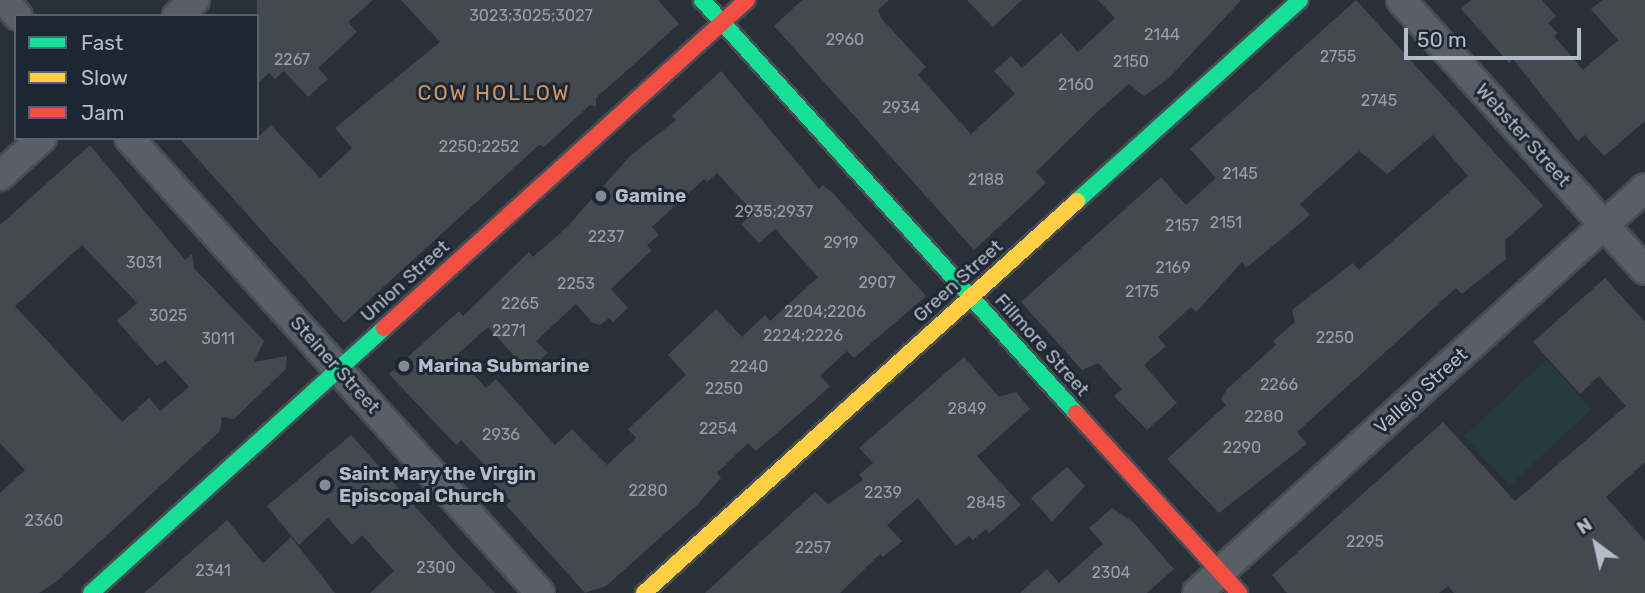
<!DOCTYPE html>
<html>
<head>
<meta charset="utf-8">
<style>
	body { margin:0 }
	#map { position:relative; width:1645px; height:593px; overflow:hidden; background:#2a3038; font-family:Rubik,sans-serif }
	div>[style] { position:absolute }
	.green>* { inset:0; background:#273a3e; transform-origin:0 0 }
	.building>* { inset:0; background:#444950 }
	.roads { filter:drop-shadow(2px 0 #484c53) drop-shadow(-2px 0 #484c53) drop-shadow(0 2px #484c53) drop-shadow(0 -2px #484c53) }
	.street>* { height:28px; margin:-14px; padding:0 14px; transform-origin:14px; border-radius:14px; background:#5a5e66 }
	.fast>* { height:16px; margin:-8px; padding:0 8px; transform-origin:8px; border-radius:8px; background:#16e098 }
	.slow>* { height:16px; margin:-8px; padding:0 8px; transform-origin:8px; border-radius:8px; background:#ffcf43 }
	.jam>* { height:16px; margin:-8px; padding:0 8px; transform-origin:8px; border-radius:8px; background:#f24e42 }
	.dots>* { width:19px; height:19px; translate:-50% -50%; box-sizing:border-box; border:4px solid #1d2633; border-radius:50% }
	span { translate:-50% -50%; white-space:nowrap; text-align:center; line-height:1.15; -webkit-text-stroke:6px #1d2633; paint-order:stroke }
	.number-label { font-size:16px; color:#989fab }
	.number-label span { -webkit-text-stroke-width:0 }
	.street-label { font-size:19px; color:#b4bcc9 }
	.poi-label { font-size:19px; color:#b4bcc9; font-weight:700 }
	.left { translate:0 -50%; text-align:left }
	.neighbourhood-label { font-size:21px; color:#d59563; letter-spacing:2px }
	.legend { position:absolute; left:14px; top:14px; width:245px; height:126px; box-sizing:border-box; background:#1d2633; border:2px solid #59626f; margin:0; padding:9px 12px; list-style:none; font-size:21px; color:#b4bcc9 }
	.legend li { display:flex; align-items:center; gap:14px; height:35px }
	.legend b { width:35px; border:2px solid #59626f }
	.north { position:absolute; left:1561px; top:509px; width:70px; height:70px; -webkit-text-stroke:5px #1d2633; paint-order:stroke; rotate:327deg; font-size:19px; font-weight:700; line-height:28px; text-align:center; color:#b4bcc9 }
	.north::after { content:''; display:block; margin:auto; width:24px; height:32px; background:#b4bcc9; clip-path:polygon(50% 0,100% 100%,50% 72%,0 100%) }
	.scale { position:absolute; left:1404px; top:28px; width:177px; height:32px; box-sizing:border-box; border:4px solid #b4bcc9; border-top:0; padding-left:9px; font-size:21px; line-height:24px; white-space:nowrap; color:#b4bcc9; -webkit-text-stroke:5px #1d2633; paint-order:stroke }
</style>
</head>
<body>
<div id="map">
	<div class="green">
		<i style="left:1546px;top:360px;width:67px;height:112px;rotate:47deg"></i>
	</div>
	<div class="building">
		<i style="clip-path:polygon(257px 0,373px 0,348px 22px,357px 32px,318px 68px,328px 79px,308px 97px,284px 71px,275px 79px,269px 73px,257px 84px)"></i>
		<i style="clip-path:polygon(401px 0,658px 0,679px 24px,596px 98px,596px 107px,590px 105px,544px 147px,539px 145px,344px 323px,179px 138px,257px 138px,271px 125px,320px 178px,352px 148px,335px 128px,440px 42px)"></i>
		<i style="clip-path:polygon(802px 0,889px 0,878px 10px,881px 18px,926px 67px,918px 75px,971px 134px,1015px 94px,994px 71px,1011px 56px,1022px 68px,1061px 33px,1078px 52px,1115px 18px,1098px 0,1241px 0,1169px 78px,1144px 96px,1129px 84px,1099px 110px,1036px 172px,1046px 183px,974px 250px,774px 26px)"></i>
		<i style="clip-path:polygon(967px 0,1022px 0,993px 27px)"></i>
		<i style="clip-path:polygon(1356px 0,1543px 206px,1505px 240px,1506px 259px,1462px 294px,1456px 288px,1297px 432px,1307px 444px,1219px 513px,1167px 459px,1226px 405px,1221px 399px,1227px 389px,1276px 345px,1273px 341px,1295px 322px,1292px 310px,1353px 263px,1359px 270px,1468px 176px,1433px 135px,1387px 174px,1359px 151px,1300px 204px,1310px 215px,1246px 268px,1242px 262px,1196px 312px,1191px 307px,1158px 337px,1166px 346px,1144px 365px,1177px 403px,1147px 430px,1114px 396px,1122px 389px,1098px 363px,1082px 370px,1021px 302px,1161px 177px,1186px 205px,1216px 178px,1190px 149px)"></i>
		<i style="clip-path:polygon(1471px 0,1542px 0,1556px 16px,1548px 23px,1558px 33px,1554px 36px,1583px 70px,1618px 40px,1591px 9px,1602px 0,1645px 0,1645px 121px,1604px 156px,1585px 135px,1578px 141px,1513px 59px,1509px 63px,1461px 9px)"></i>
		<i style="clip-path:polygon(evenodd,721px 71px,819px 189px,823px 185px,833px 193px,926px 296px,854px 358px,847px 351px,820px 376px,830px 386px,806px 408px,756px 451px,748px 443px,717px 473px,721px 478px,697px 505px,606px 586px,585px 593px,506px 505px,511px 501px,487px 476px,491px 472px,461px 440px,456px 445px,389px 374px,459px 311px,463px 316px,529px 252px,533px 257px,565px 229px,630px 156px,676px 120px,672px 116px,721px 71px,717px 173px,754px 213px,741px 224px,759px 243px,775px 229px,818px 277px,770px 321px,765px 315px,742px 337px,716px 309px,668px 355px,686px 375px,628px 429px,636px 438px,607px 465px,572px 429px,555px 445px,496px 379px,486px 388px,456px 356px,488px 327px,528px 371px,548px 353px,536px 341px,576px 304px,593px 323px,600px 325px,609px 318px,613px 322px,628px 308px,611px 289px,652px 250px,647px 245px,659px 235px,652px 227px,704px 179px,707px 182px,717px 173px)"></i>
		<i style="clip-path:polygon(evenodd,90px 145px,185px 260px,192px 254px,194px 268px,264px 341px,254px 362px,287px 356px,286px 369px,234px 419px,222px 417px,220px 431px,56px 582px,39px 593px,0 593px,0 493px,25px 470px,0 443px,0 225px,90px 145px,82px 245px,137px 303px,117px 321px,157px 366px,165px 360px,189px 387px,160px 411px,149px 398px,122px 422px,15px 306px,82px 245px)"></i>
		<i style="clip-path:polygon(1605px 278px,1645px 322px,1645px 462px,1606px 497px,1645px 541px,1645px 593px,1454px 593px,1448px 586px,1439px 593px,1287px 593px,1272px 575px,1443px 422px,1515px 501px,1626px 406px,1599px 376px,1580px 394px,1533px 342px)"></i>
		<i style="clip-path:polygon(964px 357px,999px 397px,1016px 392px,1030px 409px,977px 456px,1021px 505px,989px 533px,986px 529px,973px 540px,969px 536px,956px 546px,918px 498px,887px 525px,902px 541px,883px 557px,880px 554px,840px 593px,705px 593px,815px 492px,828px 504px,863px 480px,859px 475px,873px 463px,859px 448px)"></i>
		<i style="clip-path:polygon(351px 435px,455px 551px,495px 593px,370px 593px,394px 571px,362px 535px,352px 545px,328px 518px,299px 545px,267px 506px)"></i>
		<i style="clip-path:polygon(1067px 467px,1085px 486px,1052px 522px,1031px 498px)"></i>
		<i style="clip-path:polygon(1112px 508px,1133px 522px,1174px 569px,1147px 593px,1020px 593px,1047px 569px,1059px 583px,1103px 544px,1089px 528px)"></i>
		<i style="clip-path:polygon(227px 520px,263px 563px,291px 537px,335px 593px,144px 593px)"></i>
	</div>
	<div class="roads">
		<div class="street">
			<i style="left:4px;top:0;width:21px;rotate:49deg"></i>
			<i style="left:1401px;top:0;width:364px;rotate:47.9deg"></i>
			<i style="left:177px;top:16px;width:24px;rotate:-42deg"></i>
			<i style="left:129px;top:138px;width:613px;rotate:47.91deg"></i>
			<i style="left:0;top:176px;width:57px;rotate:-42.1deg"></i>
			<i style="left:1197px;top:593px;width:604px;rotate:-42.11deg"></i>
		</div>
		<div class="fast">
			<i style="left:702px;top:0;width:557px;rotate:47.84deg"></i>
			<i style="left:1077px;top:201px;width:300px;rotate:-42deg"></i>
			<i style="left:91px;top:593px;width:395px;rotate:-42.1deg"></i>
		</div>
		<div class="slow">
			<i style="left:644px;top:593px;width:584px;rotate:-42.15deg"></i>
		</div>
		<div class="jam">
			<i style="left:384px;top:328px;width:489px;rotate:-42.1deg"></i>
			<i style="left:1076px;top:413px;width:243px;rotate:47.8deg"></i>
		</div>
	</div>
	<div class="dots">
		<i style="left:601px;top:196px;background:#848b96"></i>
		<i style="left:404px;top:366px;background:#848b96"></i>
		<i style="left:325px;top:485px;background:#848b96"></i>
	</div>
	<div class="number-label">
		<span style="left:531px;top:16px">3023;3025;3027</span>
		<span style="left:1162px;top:35px">2144</span>
		<span style="left:845px;top:40px">2960</span>
		<span style="left:1338px;top:57px">2755</span>
		<span style="left:292px;top:60px">2267</span>
		<span style="left:1131px;top:62px">2150</span>
		<span style="left:1076px;top:85px">2160</span>
		<span style="left:1379px;top:101px">2745</span>
		<span style="left:901px;top:108px">2934</span>
		<span style="left:479px;top:147px">2250;2252</span>
		<span style="left:1240px;top:174px">2145</span>
		<span style="left:986px;top:180px">2188</span>
		<span style="left:774px;top:212px">2935;2937</span>
		<span style="left:1226px;top:223px">2151</span>
		<span style="left:1182px;top:226px">2157</span>
		<span style="left:606px;top:237px">2237</span>
		<span style="left:841px;top:243px">2919</span>
		<span style="left:144px;top:263px">3031</span>
		<span style="left:1173px;top:268px">2169</span>
		<span style="left:877px;top:283px">2907</span>
		<span style="left:576px;top:284px">2253</span>
		<span style="left:1142px;top:292px">2175</span>
		<span style="left:520px;top:304px">2265</span>
		<span style="left:825px;top:312px">2204;2206</span>
		<span style="left:168px;top:316px">3025</span>
		<span style="left:509px;top:331px">2271</span>
		<span style="left:803px;top:336px">2224;2226</span>
		<span style="left:1335px;top:338px">2250</span>
		<span style="left:218px;top:339px">3011</span>
		<span style="left:749px;top:367px">2240</span>
		<span style="left:1279px;top:385px">2266</span>
		<span style="left:724px;top:389px">2250</span>
		<span style="left:967px;top:409px">2849</span>
		<span style="left:1264px;top:417px">2280</span>
		<span style="left:718px;top:429px">2254</span>
		<span style="left:501px;top:435px">2936</span>
		<span style="left:1242px;top:448px">2290</span>
		<span style="left:648px;top:491px">2280</span>
		<span style="left:883px;top:493px">2239</span>
		<span style="left:986px;top:503px">2845</span>
		<span style="left:44px;top:521px">2360</span>
		<span style="left:1365px;top:542px">2295</span>
		<span style="left:813px;top:548px">2257</span>
		<span style="left:436px;top:568px">2300</span>
		<span style="left:213px;top:571px">2341</span>
		<span style="left:1111px;top:573px">2304</span>
	</div>
	<div class="street-label">
		<span style="left:1523px;top:135px;rotate:48deg">Webster Street</span>
		<span style="left:405px;top:281px;rotate:-42deg">Union Street</span>
		<span style="left:958px;top:281px;rotate:-42deg">Green Street</span>
		<span style="left:1042px;top:345px;rotate:48deg">Fillmore Street</span>
		<span style="left:335px;top:365px;rotate:48deg">Steiner Street</span>
		<span style="left:1421px;top:391px;rotate:-42deg">Vallejo Street</span>
	</div>
	<div class="poi-label">
		<span class="left" style="left:615px;top:196px">Gamine</span>
		<span class="left" style="left:418px;top:366px">Marina Submarine</span>
		<span class="left" style="left:339px;top:485px">Saint Mary the Virgin<br>Episcopal Church</span>
	</div>
	<div class="neighbourhood-label">
		<span style="left:494px;top:93px">COW HOLLOW</span>
	</div>
	<ul class="legend">
	<li><b style="height:9px;background:#16e098"></b>Fast</li>
	<li><b style="height:9px;background:#ffcf43"></b>Slow</li>
	<li><b style="height:9px;background:#f24e42"></b>Jam</li>
	</ul>
	<div class="north">N</div>
	<div class="scale">50 m</div>
</div>
</body>
</html>
